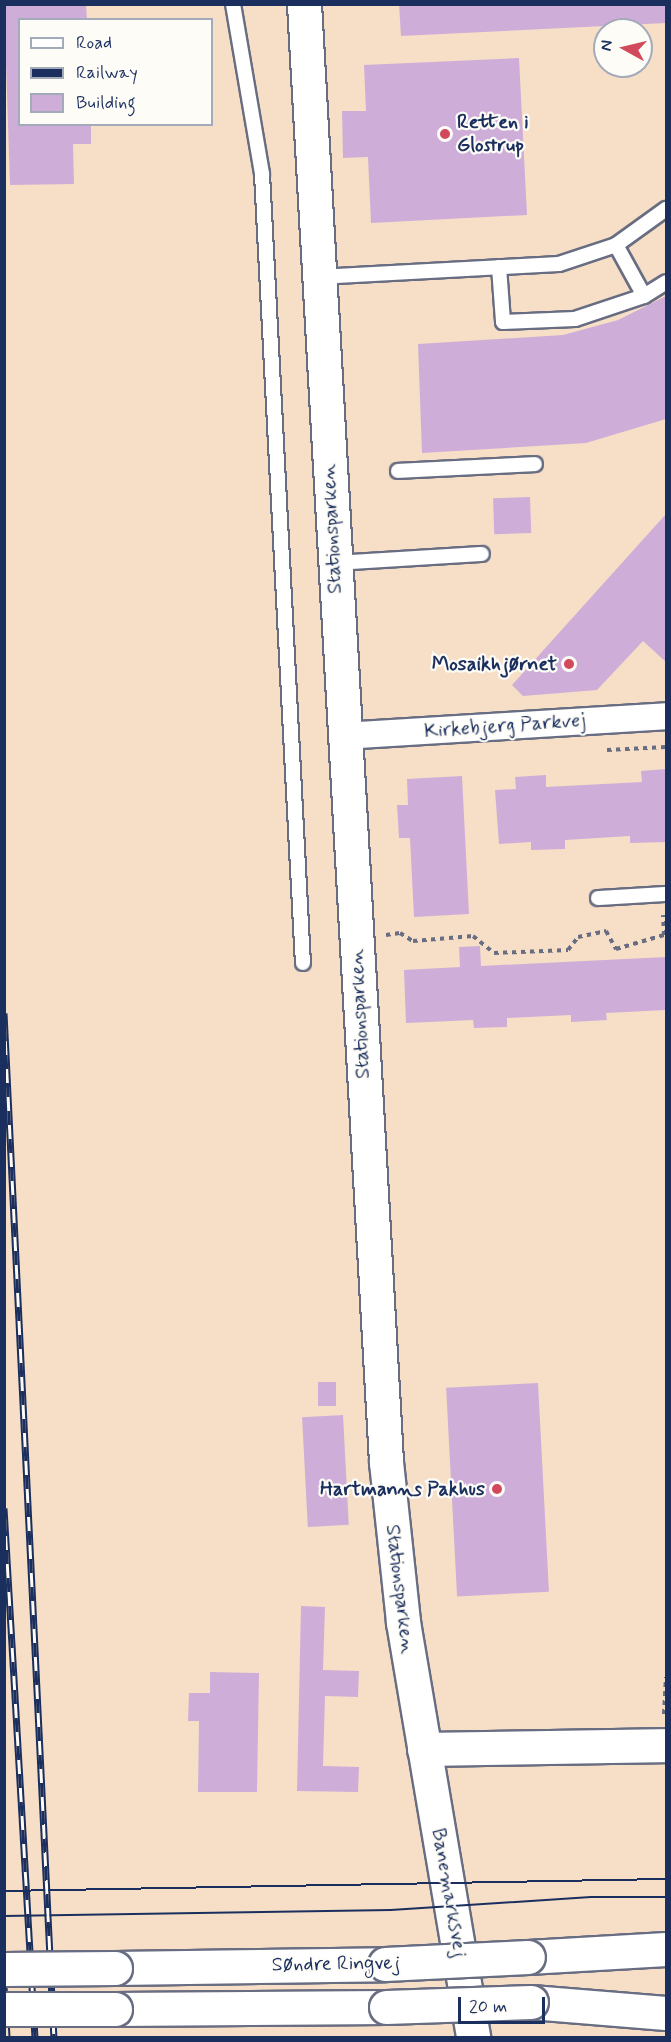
<!DOCTYPE html>
<html>
<head>
<meta charset="utf-8">
<style>
	body { margin:0 }
	#map { position:relative; width:671px; height:2042px; overflow:hidden; background:#f6dfc6; font-family:Mynerve,sans-serif }
	div>[style] { position:absolute }
	.building>* { inset:0; background:#ceaed9; transform-origin:0 0 }
	.path>* { height:4px; margin-top:-2px; transform-origin:0; background:repeating-linear-gradient(90deg,#686d82 0 4.5px,transparent 0 9px) }
	.roads { filter:drop-shadow(2px 0 #686d82) drop-shadow(-2px 0 #686d82) drop-shadow(0 2px #686d82) drop-shadow(0 -2px #686d82) }
	.lane>* { height:14px; margin:-7px; padding:0 7px; transform-origin:7px; border-radius:7px; background:#fff }
	.street>* { height:26px; margin:-13px; padding:0 13px; transform-origin:13px; border-radius:13px; background:#fff }
	.secondary>* { height:33px; margin:-16.5px; padding:0 16.5px; transform-origin:16.5px; border-radius:16.5px; background:#fff }
	.primary>* { height:33px; margin:-16.5px; padding:0 16.5px; transform-origin:16.5px; border-radius:16.5px; background:#fff }
	.tram>* { height:1.5px; margin:-0.75px; padding:0 0.75px; transform-origin:0.75px; border-radius:0.75px; background:#1b2f5e }
	.rail>* { height:7px; margin-top:-3.5px; transform-origin:0; background:repeating-linear-gradient(90deg,#fdfcf7 0 14px,#1b2f5e 0 28px); box-sizing:border-box; border-block:2px solid #1b2f5e }
	.bridges { filter:drop-shadow(2px 0 #686d82) drop-shadow(-2px 0 #686d82) drop-shadow(0 2px #686d82) drop-shadow(0 -2px #686d82) }
	.primary-bridge>* { height:33px; margin:-16.5px; padding:0 16.5px; transform-origin:16.5px; border-radius:16.5px; background:#fff }
	.dots>* { width:16px; height:16px; translate:-50% -50%; box-sizing:border-box; border:3px solid #fdfcf7; border-radius:50% }
	span { translate:-50% -50%; white-space:nowrap; text-align:center; line-height:1.15; -webkit-text-stroke:4.5px #fdfcf7; paint-order:stroke }
	.poi-label { font-size:20px; color:#1b2f5e; font-weight:700 }
	.left { translate:0 -50%; text-align:left }
	.right { translate:-100% -50%; text-align:right }
	.street-label { font-size:20px; color:#1b2f5e }
	.frame { position:absolute; inset:0; border:6px solid #1b2f5e; pointer-events:none }
	.legend { position:absolute; left:18px; top:18px; width:195px; height:108px; box-sizing:border-box; background:#fdfcf7; border:2px solid #a3aaba; margin:0; padding:8px 10px; list-style:none; font-size:18px; color:#1b2f5e }
	.legend li { display:flex; align-items:center; gap:12px; height:30px }
	.legend b { width:30px; border:2px solid #a3aaba }
	.north { position:absolute; left:593px; top:18px; width:60px; height:60px; box-sizing:border-box; background:#fdfcf7; border:2px solid #a3aaba; border-radius:50%; rotate:278deg; font-size:16px; font-weight:700; line-height:24px; text-align:center; color:#1b2f5e }
	.north::after { content:''; display:block; margin:auto; width:21px; height:27px; background:#d1495b; clip-path:polygon(50% 0,100% 100%,50% 72%,0 100%) }
	.scale { position:absolute; left:458px; top:1997px; width:87px; height:27px; box-sizing:border-box; border:3px solid #1b2f5e; border-top:0; padding-left:8px; font-size:18px; line-height:21px; white-space:nowrap; color:#1b2f5e; -webkit-text-stroke:4px #fdfcf7; paint-order:stroke }
</style>
</head>
<body>
<div id="map">
	<div class="building">
		<i style="clip-path:polygon(4px 4px,86px 4px,87px 20px,20px 20px,20px 124px,91px 124px,91px 144px,73px 144px,74px 184px,10px 185px)"></i>
		<i style="clip-path:polygon(399px 4px,666px 4px,666px 23px,401px 36px)"></i>
		<i style="clip-path:polygon(519px 58px,527px 215px,371px 223px,368px 157px,343px 158px,342px 111px,366px 111px,364px 65px)"></i>
		<i style="clip-path:polygon(666px 296px,666px 419px,586px 443px,422px 453px,418px 344px,563px 335px,618px 320px)"></i>
		<i style="left:530px;top:497px;width:36px;height:37px;rotate:88deg"></i>
		<i style="clip-path:polygon(666px 514px,666px 662px,643px 641px,597px 690px,523px 696px,512px 685px)"></i>
		<i style="clip-path:polygon(666px 769px,666px 842px,630px 843px,630px 836px,565px 840px,565px 849px,531px 850px,531px 842px,499px 844px,495px 790px,516px 789px,515px 777px,546px 775px,546px 787px,642px 782px,641px 771px)"></i>
		<i style="clip-path:polygon(462px 776px,469px 914px,414px 917px,410px 838px,399px 838px,397px 805px,408px 805px,407px 779px)"></i>
		<i style="clip-path:polygon(480px 946px,481px 966px,666px 957px,666px 1010px,606px 1013px,607px 1020px,571px 1022px,571px 1015px,507px 1018px,507px 1027px,474px 1028px,473px 1020px,406px 1023px,404px 970px,460px 967px,459px 947px)"></i>
		<i style="left:336px;top:1382px;width:24px;height:18px;rotate:90deg"></i>
		<i style="left:538px;top:1383px;width:209px;height:92px;rotate:87deg"></i>
		<i style="left:343px;top:1415px;width:110px;height:41px;rotate:87deg"></i>
		<i style="clip-path:polygon(301px 1606px,325px 1607px,323px 1670px,359px 1671px,358px 1697px,325px 1696px,323px 1766px,359px 1767px,358px 1792px,297px 1791px)"></i>
		<i style="clip-path:polygon(210px 1672px,259px 1673px,257px 1792px,198px 1792px,199px 1721px,188px 1721px,189px 1693px,210px 1693px)"></i>
	</div>
	<div class="path">
		<i style="left:607px;top:750px;width:59px;rotate:-2.9deg"></i>
		<i style="left:386px;top:935px;width:14px;rotate:-8deg"></i>
		<i style="left:400px;top:933px;width:15px;rotate:32deg"></i>
		<i style="left:413px;top:941px;width:60px;rotate:-4.8deg"></i>
		<i style="left:473px;top:936px;width:27px;rotate:39deg"></i>
		<i style="left:494px;top:953px;width:74px;rotate:-2.3deg"></i>
		<i style="left:568px;top:950px;width:16px;rotate:-52deg"></i>
		<i style="left:578px;top:937px;width:29px;rotate:-12deg"></i>
		<i style="left:606px;top:931px;width:21px;rotate:61deg"></i>
		<i style="left:616px;top:949px;width:50px;rotate:-16.3deg"></i>
		<i style="left:664px;top:935px;width:20px;rotate:-93deg"></i>
		<i style="left:664px;top:1714px;width:37px;rotate:-87deg"></i>
	</div>
	<div class="roads">
		<div class="lane">
			<i style="left:233px;top:4px;width:172px;rotate:80.3deg"></i>
			<i style="left:262px;top:174px;width:790px;rotate:87.03deg"></i>
			<i style="left:616px;top:245px;width:58px;rotate:61.2deg"></i>
			<i style="left:499px;top:267px;width:55px;rotate:85.8deg"></i>
			<i style="left:503px;top:322px;width:72px;rotate:-2.4deg"></i>
			<i style="left:575px;top:319px;width:73px;rotate:-18.4deg"></i>
			<i style="left:644px;top:296px;width:26px;rotate:-32deg"></i>
			<i style="left:318px;top:277px;width:241px;rotate:-3.1deg"></i>
			<i style="left:559px;top:264px;width:60px;rotate:-18.4deg"></i>
			<i style="left:616px;top:245px;width:62px;rotate:-35.8deg"></i>
			<i style="left:398px;top:471px;width:137px;rotate:-2.9deg"></i>
			<i style="left:334px;top:563px;width:148px;rotate:-3.5deg"></i>
			<i style="left:598px;top:898px;width:68px;rotate:-3.4deg"></i>
		</div>
		<div class="street">
			<i style="left:343px;top:736px;width:324px;rotate:-3.5deg"></i>
		</div>
		<div class="secondary">
			<i style="left:304px;top:4px;width:1460px;rotate:86.78deg"></i>
			<i style="left:386px;top:1462px;width:161px;rotate:83.9deg"></i>
			<i style="left:403px;top:1622px;width:422px;rotate:80.4deg"></i>
			<i style="left:424px;top:1749px;width:242px;rotate:-0.9deg"></i>
		</div>
		<div class="primary">
			<i style="left:528px;top:1957px;width:138px;rotate:-3.3deg"></i>
			<i style="left:115px;top:1968px;width:270px;rotate:-0.8deg"></i>
			<i style="left:531px;top:2002px;width:135px;rotate:4.7deg"></i>
			<i style="left:115px;top:2009px;width:271px;rotate:-0.4deg"></i>
		</div>
	</div>
	<div class="tram">
		<i style="left:4px;top:1891px;width:662px;rotate:-1.04deg"></i>
		<i style="left:4px;top:1916px;width:387px;rotate:-0.9deg"></i>
		<i style="left:391px;top:1910px;width:200px;rotate:-3.7deg"></i>
		<i style="left:591px;top:1897px;width:75px"></i>
		<i style="left:4px;top:1936px;width:102px;rotate:86.6deg"></i>
	</div>
	<div class="rail">
		<i style="left:4px;top:1013px;width:1026px;rotate:87.21deg"></i>
		<i style="left:4px;top:1508px;width:531px;rotate:86.65deg"></i>
	</div>
	<div class="bridges">
		<div class="primary-bridge">
			<i style="left:385px;top:1964px;width:143px;rotate:-2.8deg"></i>
			<i style="left:4px;top:1969px;width:111px;rotate:-0.5deg"></i>
			<i style="left:386px;top:2007px;width:145px;rotate:-2deg"></i>
			<i style="left:4px;top:2009px;width:111px"></i>
		</div>
	</div>
	<div class="dots">
		<i style="left:445px;top:134px;background:#d1495b"></i>
		<i style="left:569px;top:664px;background:#d1495b"></i>
		<i style="left:497px;top:1489px;background:#d1495b"></i>
	</div>
	<div class="poi-label">
		<span class="left" style="left:457px;top:134px">Retten i<br>Glostrup</span>
		<span class="right" style="left:557px;top:664px">Mosaikhjørnet</span>
		<span class="right" style="left:485px;top:1489px">Hartmanns Pakhus</span>
	</div>
	<div class="street-label">
		<span style="left:332px;top:529px;rotate:-93deg">Stationsparken</span>
		<span style="left:505px;top:726px;rotate:-4deg">Kirkebjerg Parkvej</span>
		<span style="left:360px;top:1014px;rotate:-93deg">Stationsparken</span>
		<span style="left:400px;top:1589px;rotate:83deg">Stationsparken</span>
		<span style="left:449px;top:1893px;rotate:80deg">Banemarksvej</span>
		<span style="left:336px;top:1964px;rotate:-1deg">Søndre Ringvej</span>
	</div>
	<div class="frame"></div>
	<ul class="legend">
	<li><b style="height:8px;background:#fff"></b>Road</li>
	<li><b style="height:8px;background:#1b2f5e"></b>Railway</li>
	<li><b style="height:16px;background:#ceaed9"></b>Building</li>
	</ul>
	<div class="north">N</div>
	<div class="scale">20 m</div>
</div>
</body>
</html>
